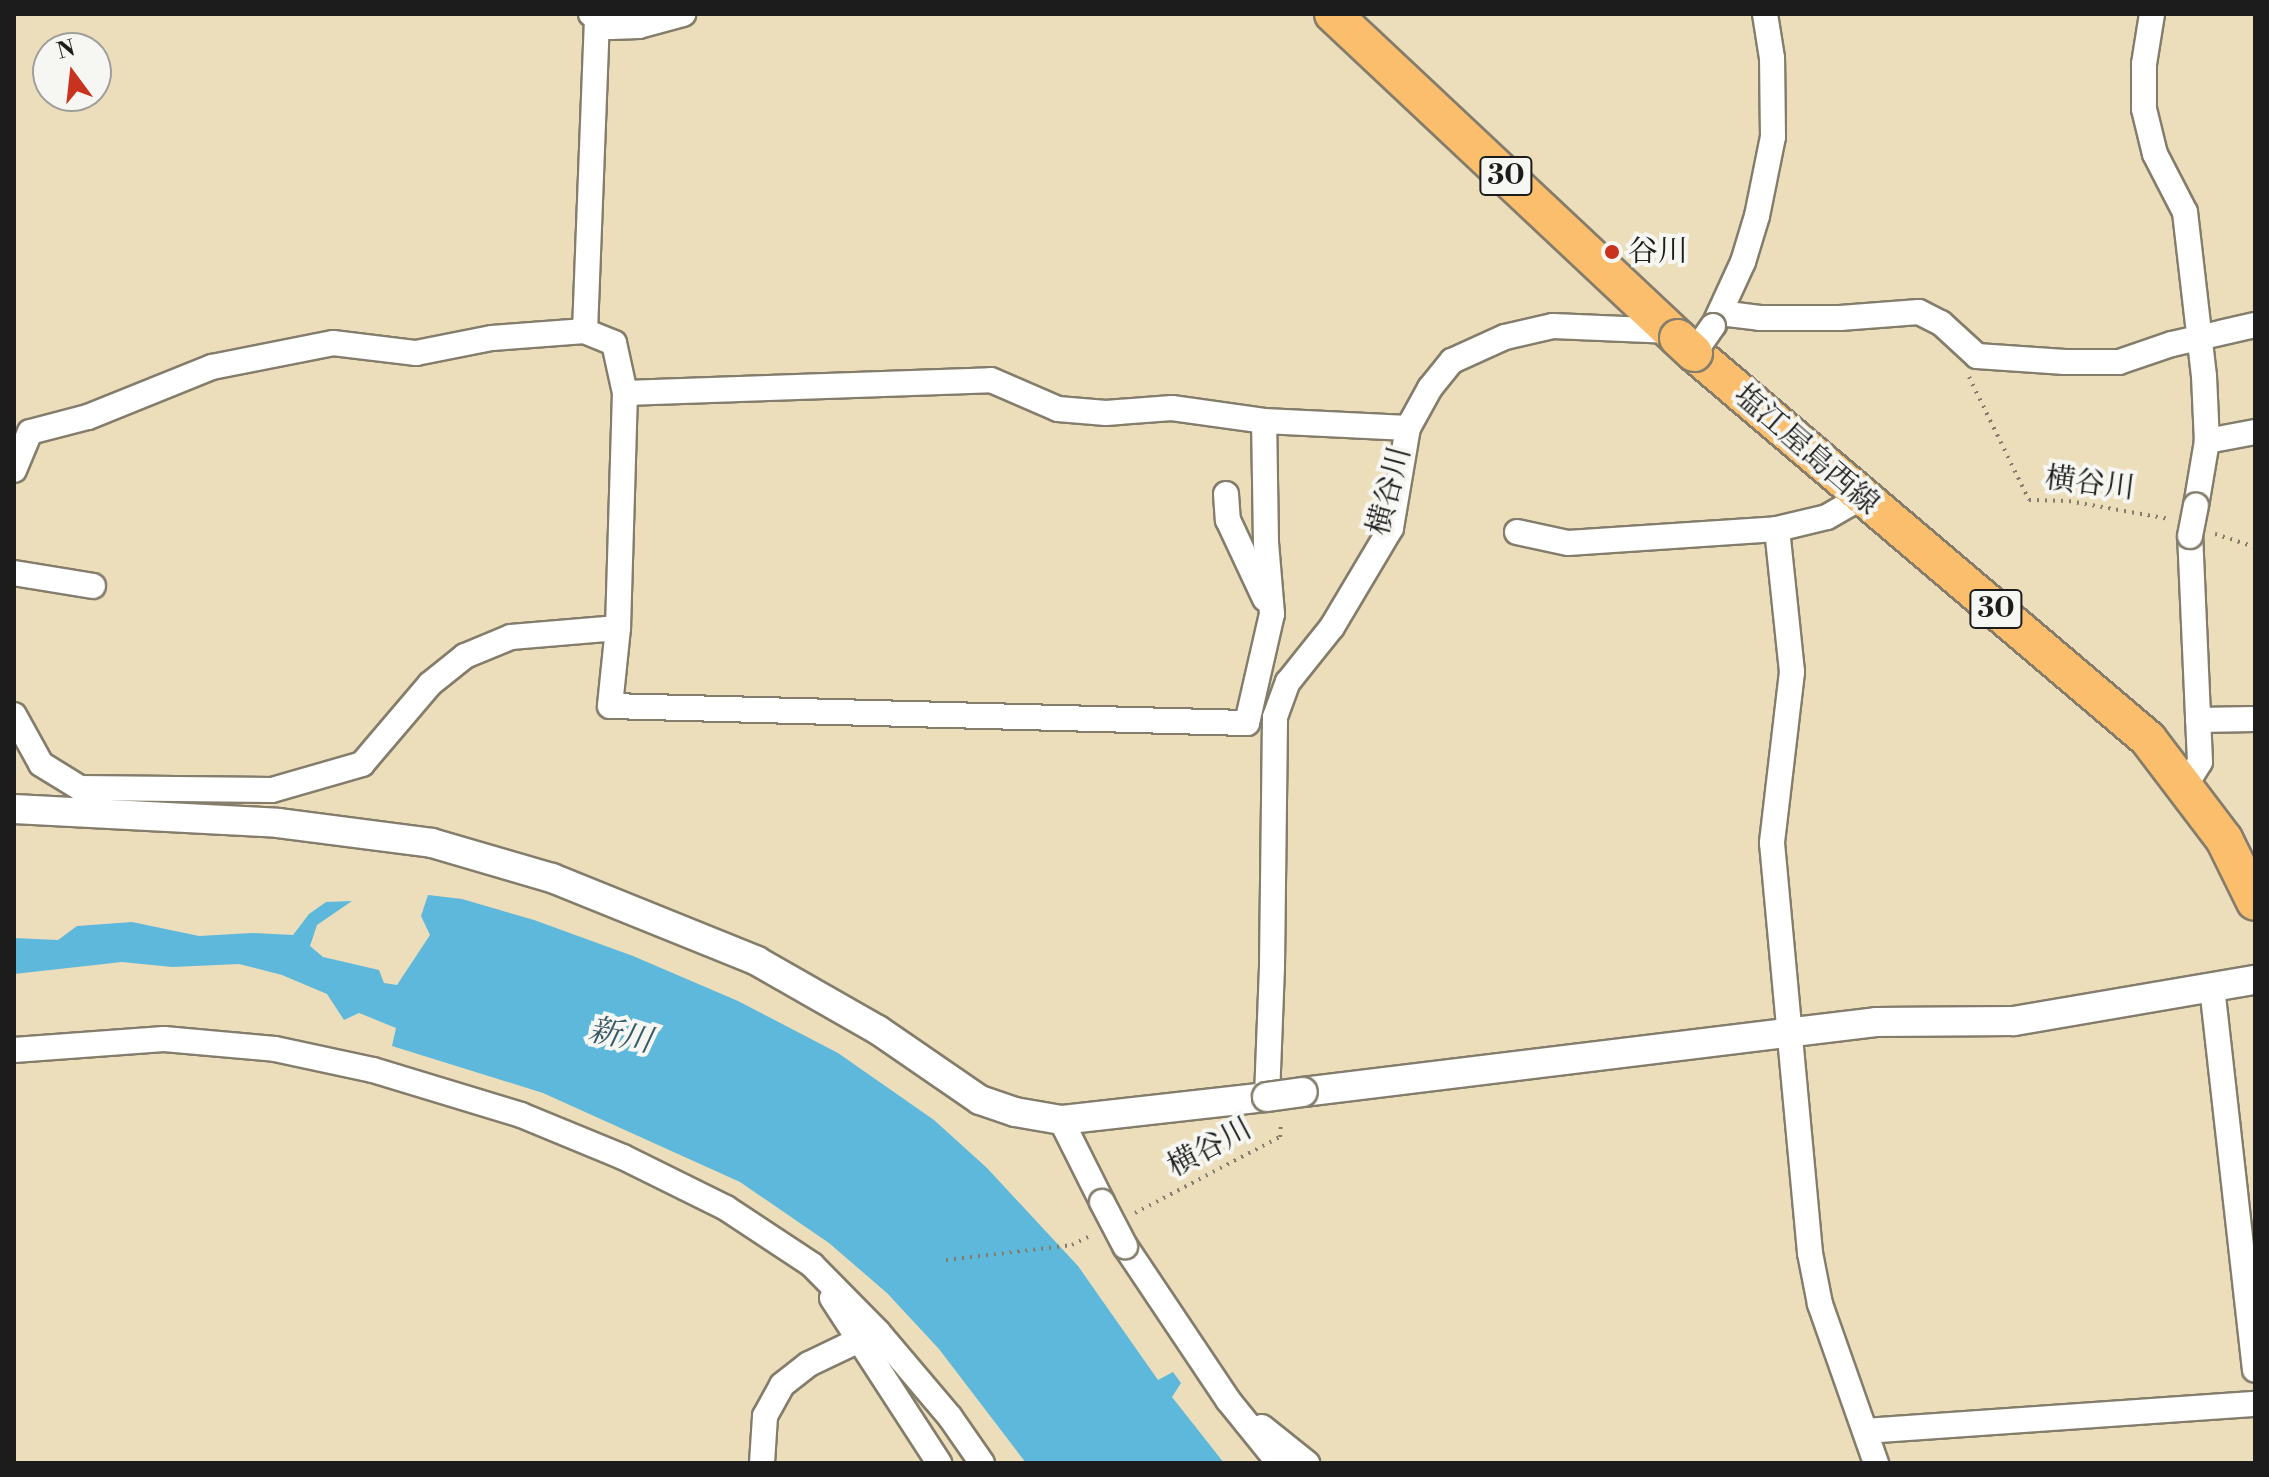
<!DOCTYPE html>
<html>
<head>
<meta charset="utf-8">
<style>
	body { margin:0 }
	#map { position:relative; width:2269px; height:1477px; overflow:hidden; background:#ecdebb; font-family:"Libre Bodoni","Noto Serif JP",serif }
	div>[style] { position:absolute }
	.water>* { inset:0; background:#5db8db }
	.path>* { height:4px; margin-top:-2px; transform-origin:0; background:repeating-linear-gradient(90deg,#847d6c 0 2px,transparent 0 8px) }
	.roads { filter:drop-shadow(2px 0 #847d6c) drop-shadow(-2px 0 #847d6c) drop-shadow(0 2px #847d6c) drop-shadow(0 -2px #847d6c) }
	.minor>* { height:24px; margin:-12px; padding:0 12px; transform-origin:12px; border-radius:12px; background:#fff }
	.tertiary>* { height:28px; margin:-14px; padding:0 14px; transform-origin:14px; border-radius:14px; background:#fff }
	.primary>* { height:36px; margin:-18px; padding:0 18px; transform-origin:18px; border-radius:18px; background:#fabe6d }
	.bridges { filter:drop-shadow(2px 0 #847d6c) drop-shadow(-2px 0 #847d6c) drop-shadow(0 2px #847d6c) drop-shadow(0 -2px #847d6c) }
	.minor-bridge>* { height:24px; margin:-12px; padding:0 12px; transform-origin:12px; border-radius:12px; background:#fff }
	.tertiary-bridge>* { height:28px; margin:-14px; padding:0 14px; transform-origin:14px; border-radius:14px; background:#fff }
	.primary-bridge>* { height:36px; margin:-18px; padding:0 18px; transform-origin:18px; border-radius:18px; background:#fabe6d }
	.dots>* { width:22px; height:22px; translate:-50% -50%; box-sizing:border-box; border:4px solid #f6f6f2; border-radius:50% }
	span { translate:-50% -50%; white-space:nowrap; text-align:center; line-height:1.15; -webkit-text-stroke:8px #f6f6f2; paint-order:stroke }
	.shield-label span { padding:2px 6px; background:#f6f6f2; border:2px solid; border-radius:6px; -webkit-text-stroke-width:0 }
	.shield-label { font-size:28px; color:#1c1c1c; font-weight:700 }
	.poi-label { font-size:30px; color:#1c1c1c }
	.left { translate:0 -50%; text-align:left }
	.street-label { font-size:30px; color:#1c1c1c }
	.water-label { font-size:32px; color:#365a68; font-style:italic }
	.frame { position:absolute; inset:0; border:16px solid #1c1c1c; pointer-events:none }
	.north { position:absolute; left:32px; top:32px; width:80px; height:80px; box-sizing:border-box; background:#f6f6f2; border:2px solid #9f9f9c; border-radius:50%; rotate:345deg; font-size:22px; font-weight:700; line-height:32px; text-align:center; color:#1c1c1c }
	.north::after { content:''; display:block; margin:auto; width:28px; height:36px; background:#c8321e; clip-path:polygon(50% 0,100% 100%,50% 72%,0 100%) }
</style>
</head>
<body>
<div id="map">
	<div class="water">
		<i style="clip-path:polygon(428px 895px,462px 899px,534px 920px,633px 956px,738px 1001px,838px 1053px,934px 1120px,987px 1168px,1078px 1266px,1158px 1380px,1173px 1372px,1181px 1383px,1172px 1397px,1224px 1463px,1026px 1463px,939px 1349px,887px 1293px,829px 1243px,740px 1182px,543px 1093px,392px 1046px,396px 1028px,359px 1013px,344px 1020px,327px 994px,282px 975px,239px 964px,172px 967px,122px 962px,14px 974px,14px 938px,58px 940px,77px 926px,132px 922px,199px 936px,252px 933px,293px 935px,309px 914px,326px 902px,352px 901px,317px 925px,310px 946px,323px 957px,379px 970px,384px 983px,397px 985px,430px 935px,421px 916px)"></i>
	</div>
	<div class="path">
		<i style="left:1969px;top:377px;width:137px;rotate:64deg"></i>
		<i style="left:2029px;top:500px;width:40px;rotate:1.4deg"></i>
		<i style="left:2069px;top:501px;width:102px;rotate:10.2deg"></i>
		<i style="left:2215px;top:534px;width:42px;rotate:18deg"></i>
		<i style="left:1135px;top:1213px;width:164px;rotate:-27.7deg"></i>
		<i style="left:1280px;top:1137px;width:16px;rotate:-86deg"></i>
		<i style="left:946px;top:1260px;width:127px;rotate:-6.8deg"></i>
		<i style="left:1072px;top:1245px;width:22px;rotate:-27deg"></i>
	</div>
	<div class="roads">
		<div class="minor">
			<i style="left:591px;top:14px;width:24px;rotate:33deg"></i>
			<i style="left:611px;top:27px;width:28px;rotate:-2deg"></i>
			<i style="left:639px;top:26px;width:46px;rotate:-15.3deg"></i>
			<i style="left:2152px;top:14px;width:51px;rotate:99.1deg"></i>
			<i style="left:2144px;top:64px;width:45px;rotate:90deg"></i>
			<i style="left:2144px;top:109px;width:46px;rotate:76.3deg"></i>
			<i style="left:2155px;top:154px;width:65px;rotate:62.7deg"></i>
			<i style="left:2185px;top:212px;width:165px;rotate:83.4deg"></i>
			<i style="left:2204px;top:376px;width:65px;rotate:87.4deg"></i>
			<i style="left:2207px;top:441px;width:66px;rotate:99.6deg"></i>
			<i style="left:1720px;top:313px;width:40px;rotate:7.1deg"></i>
			<i style="left:1760px;top:318px;width:80px"></i>
			<i style="left:1840px;top:318px;width:79px;rotate:-4.3deg"></i>
			<i style="left:1919px;top:312px;width:25px;rotate:27deg"></i>
			<i style="left:1941px;top:323px;width:49px;rotate:42.5deg"></i>
			<i style="left:1977px;top:356px;width:88px;rotate:3.9deg"></i>
			<i style="left:2065px;top:362px;width:54px"></i>
			<i style="left:2119px;top:362px;width:56px;rotate:-18.8deg"></i>
			<i style="left:2172px;top:344px;width:85px;rotate:-12.9deg"></i>
			<i style="left:1714px;top:325px;width:69px;rotate:-65.3deg"></i>
			<i style="left:1743px;top:262px;width:48px;rotate:-73.1deg"></i>
			<i style="left:1757px;top:216px;width:81px;rotate:-78.6deg"></i>
			<i style="left:1773px;top:137px;width:79px;rotate:-90.7deg"></i>
			<i style="left:1772px;top:58px;width:45px;rotate:-99deg"></i>
			<i style="left:625px;top:393px;width:366px;rotate:-2deg"></i>
			<i style="left:991px;top:380px;width:73px;rotate:23.4deg"></i>
			<i style="left:1058px;top:409px;width:48px;rotate:4.8deg"></i>
			<i style="left:1106px;top:413px;width:66px;rotate:-4.3deg"></i>
			<i style="left:1172px;top:408px;width:93px;rotate:8deg"></i>
			<i style="left:1264px;top:421px;width:144px;rotate:2.8deg"></i>
			<i style="left:1408px;top:428px;width:46px;rotate:-61.2deg"></i>
			<i style="left:1430px;top:388px;width:35px;rotate:-51deg"></i>
			<i style="left:1452px;top:361px;width:58px;rotate:-24.4deg"></i>
			<i style="left:1505px;top:337px;width:49px;rotate:-12.9deg"></i>
			<i style="left:1553px;top:326px;width:119px;rotate:2.4deg"></i>
			<i style="left:2207px;top:441px;width:49px;rotate:-10.6deg"></i>
			<i style="left:14px;top:470px;width:41px;rotate:-67.2deg"></i>
			<i style="left:30px;top:432px;width:60px;rotate:-14.5deg"></i>
			<i style="left:88px;top:417px;width:134px;rotate:-22deg"></i>
			<i style="left:212px;top:367px;width:123px;rotate:-11.2deg"></i>
			<i style="left:333px;top:343px;width:84px;rotate:6.9deg"></i>
			<i style="left:416px;top:353px;width:77px;rotate:-11.2deg"></i>
			<i style="left:492px;top:338px;width:93px;rotate:-4.3deg"></i>
			<i style="left:585px;top:331px;width:313px;rotate:-87.8deg"></i>
			<i style="left:1226px;top:494px;width:26px;rotate:86deg"></i>
			<i style="left:1228px;top:520px;width:87px;rotate:64.9deg"></i>
			<i style="left:1777px;top:529px;width:144px;rotate:84deg"></i>
			<i style="left:1792px;top:672px;width:172px;rotate:96.7deg"></i>
			<i style="left:1772px;top:843px;width:412px;rotate:84.7deg"></i>
			<i style="left:1810px;top:1253px;width:52px;rotate:78.9deg"></i>
			<i style="left:1820px;top:1304px;width:169px;rotate:70.6deg"></i>
			<i style="left:1517px;top:532px;width:52px;rotate:12.2deg"></i>
			<i style="left:1568px;top:543px;width:209px;rotate:-3.8deg"></i>
			<i style="left:1777px;top:529px;width:51px;rotate:-13.5deg"></i>
			<i style="left:1827px;top:517px;width:39px;rotate:-30deg"></i>
			<i style="left:14px;top:573px;width:80px;rotate:9.3deg"></i>
			<i style="left:618px;top:628px;width:78px;rotate:95.9deg"></i>
			<i style="left:610px;top:706px;width:637px;rotate:1.53deg"></i>
			<i style="left:1247px;top:723px;width:112px;rotate:-77.1deg"></i>
			<i style="left:1272px;top:614px;width:71px;rotate:-94.8deg"></i>
			<i style="left:1266px;top:543px;width:122px;rotate:-90.9deg"></i>
			<i style="left:14px;top:715px;width:56px;rotate:61.1deg"></i>
			<i style="left:41px;top:764px;width:46px;rotate:31.6deg"></i>
			<i style="left:80px;top:788px;width:192px;rotate:0.6deg"></i>
			<i style="left:272px;top:790px;width:94px;rotate:-16.1deg"></i>
			<i style="left:362px;top:764px;width:105px;rotate:-49.6deg"></i>
			<i style="left:430px;top:684px;width:45px;rotate:-38.7deg"></i>
			<i style="left:465px;top:656px;width:50px;rotate:-22.4deg"></i>
			<i style="left:511px;top:637px;width:107px;rotate:-4.8deg"></i>
			<i style="left:618px;top:628px;width:235px;rotate:-88.3deg"></i>
			<i style="left:625px;top:393px;width:51px;rotate:-102.4deg"></i>
			<i style="left:614px;top:343px;width:31px;rotate:-158deg"></i>
			<i style="left:2198px;top:720px;width:57px;rotate:-1deg"></i>
			<i style="left:2185px;top:786px;width:28px;rotate:-58deg"></i>
			<i style="left:2200px;top:762px;width:226px;rotate:-92.5deg"></i>
			<i style="left:2212px;top:987px;width:385px;rotate:83.6deg"></i>
			<i style="left:14px;top:1050px;width:150px;rotate:-4.2deg"></i>
			<i style="left:164px;top:1039px;width:111px;rotate:5.1deg"></i>
			<i style="left:275px;top:1049px;width:100px;rotate:12.1deg"></i>
			<i style="left:373px;top:1070px;width:155px;rotate:16.9deg"></i>
			<i style="left:521px;top:1115px;width:110px;rotate:22.4deg"></i>
			<i style="left:623px;top:1157px;width:115px;rotate:26.3deg"></i>
			<i style="left:726px;top:1208px;width:103px;rotate:33.5deg"></i>
			<i style="left:812px;top:1265px;width:94px;rotate:45.4deg"></i>
			<i style="left:878px;top:1332px;width:111px;rotate:49.7deg"></i>
			<i style="left:950px;top:1417px;width:56px;rotate:55.2deg"></i>
			<i style="left:1267px;top:1097px;width:132px;rotate:-87.8deg"></i>
			<i style="left:1272px;top:965px;width:248px;rotate:-89.3deg"></i>
			<i style="left:1275px;top:717px;width:37px;rotate:-70deg"></i>
			<i style="left:1288px;top:682px;width:70px;rotate:-51.3deg"></i>
			<i style="left:1332px;top:627px;width:115px;rotate:-59.2deg"></i>
			<i style="left:1391px;top:528px;width:101px;rotate:-80.4deg"></i>
			<i style="left:1061px;top:1120px;width:92px;rotate:63.4deg"></i>
			<i style="left:1125px;top:1246px;width:185px;rotate:56.2deg"></i>
			<i style="left:1228px;top:1400px;width:81px;rotate:51deg"></i>
			<i style="left:832px;top:1298px;width:197px;rotate:57deg"></i>
			<i style="left:1262px;top:1427px;width:58px;rotate:38.7deg"></i>
			<i style="left:1866px;top:1431px;width:390px;rotate:-4deg"></i>
			<i style="left:762px;top:1463px;width:47px;rotate:-86.3deg"></i>
			<i style="left:765px;top:1416px;width:35px;rotate:-61deg"></i>
			<i style="left:782px;top:1385px;width:34px;rotate:-38deg"></i>
			<i style="left:809px;top:1364px;width:53px;rotate:-25.6deg"></i>
		</div>
		<div class="tertiary">
			<i style="left:14px;top:809px;width:264px;rotate:3deg"></i>
			<i style="left:278px;top:823px;width:155px;rotate:7.4deg"></i>
			<i style="left:432px;top:843px;width:125px;rotate:16.3deg"></i>
			<i style="left:552px;top:878px;width:221px;rotate:22deg"></i>
			<i style="left:757px;top:961px;width:139px;rotate:29.7deg"></i>
			<i style="left:878px;top:1030px;width:124px;rotate:34.5deg"></i>
			<i style="left:980px;top:1100px;width:37px;rotate:19deg"></i>
			<i style="left:1015px;top:1112px;width:47px;rotate:9.9deg"></i>
			<i style="left:1061px;top:1120px;width:207px;rotate:-6.4deg"></i>
			<i style="left:1303px;top:1092px;width:577px;rotate:-6.96deg"></i>
			<i style="left:1876px;top:1022px;width:138px;rotate:-0.4deg"></i>
			<i style="left:2014px;top:1021px;width:244px;rotate:-9.7deg"></i>
		</div>
		<div class="primary">
			<i style="left:1333px;top:14px;width:473px;rotate:43.2deg"></i>
			<i style="left:1694px;top:353px;width:596px;rotate:40.37deg"></i>
			<i style="left:2148px;top:739px;width:126px;rotate:52.8deg"></i>
			<i style="left:2224px;top:839px;width:70px;rotate:63.8deg"></i>
		</div>
	</div>
	<div class="bridges">
		<div class="minor-bridge">
			<i style="left:1694px;top:353px;width:33px;rotate:-55deg"></i>
			<i style="left:2190px;top:536px;width:31px;rotate:-79deg"></i>
			<i style="left:1102px;top:1202px;width:50px;rotate:62.4deg"></i>
		</div>
		<div class="tertiary-bridge">
			<i style="left:1267px;top:1097px;width:36px;rotate:-8deg"></i>
		</div>
		<div class="primary-bridge">
			<i style="left:1678px;top:338px;width:22px;rotate:43deg"></i>
		</div>
	</div>
	<div class="dots">
		<i style="left:1612px;top:252px;background:#c8321e"></i>
	</div>
	<div class="shield-label">
		<span style="left:1506px;top:176px">30</span>
		<span style="left:1996px;top:609px">30</span>
	</div>
	<div class="poi-label">
		<span class="left" style="left:1628px;top:252px">谷川</span>
	</div>
	<div class="street-label">
		<span style="left:1806px;top:450px;rotate:41deg">塩江屋島西線</span>
		<span style="left:2090px;top:484px;rotate:7deg">横谷川</span>
		<span style="left:1390px;top:491px;rotate:-75deg">横谷川</span>
		<span style="left:1210px;top:1148px;rotate:-28deg">横谷川</span>
	</div>
	<div class="water-label">
		<span style="left:620px;top:1036px;rotate:11deg">新川</span>
	</div>
	<div class="frame"></div>
	<div class="north">N</div>
</div>
</body>
</html>
